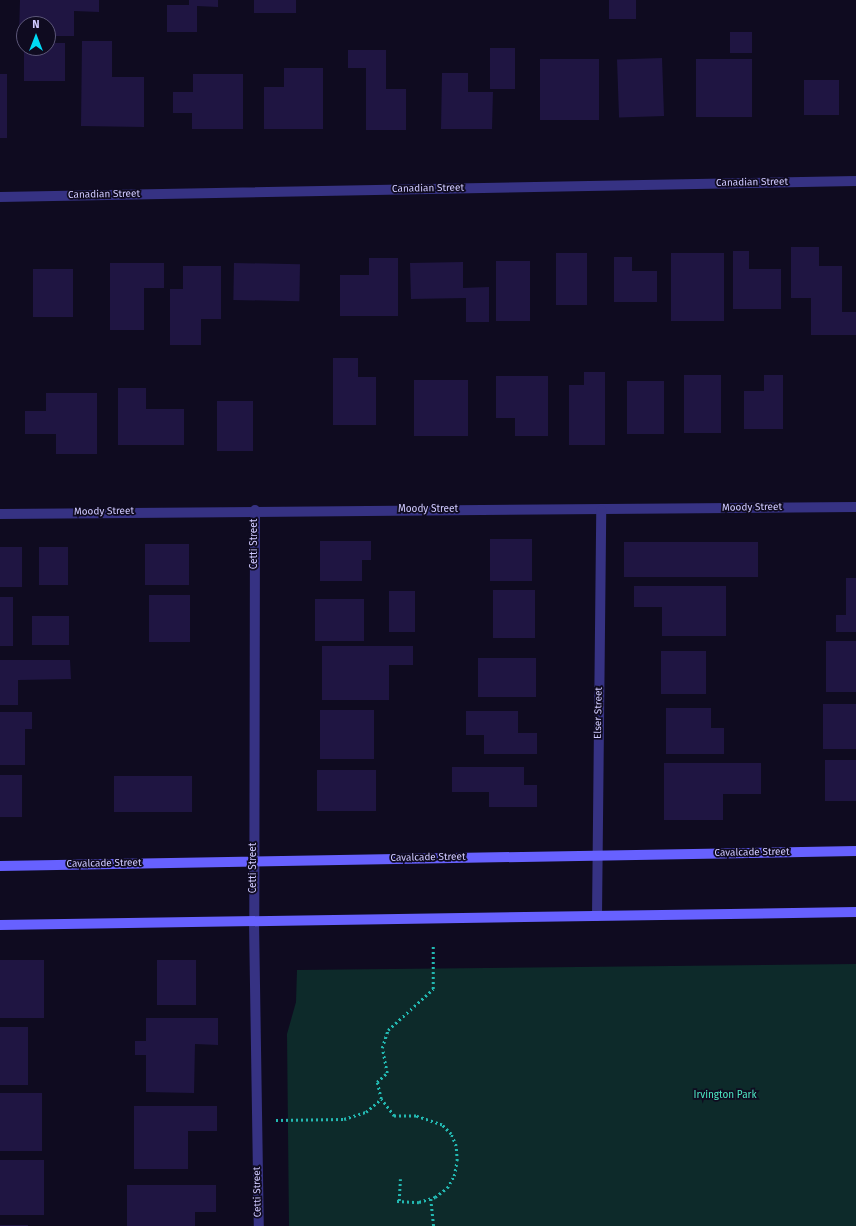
<!DOCTYPE html>
<html>
<head>
<meta charset="utf-8">
<style>
	body { margin:0 }
	#map { position:relative; width:856px; height:1226px; overflow:hidden; background:#0f0b20; font-family:"Fira Sans",sans-serif }
	div>[style] { position:absolute }
	.green>* { inset:0; background:#0d2a2a }
	.building>* { inset:0; background:#1f1542; transform-origin:0 0 }
	.path>* { height:2.5px; margin-top:-1.25px; transform-origin:0; background:repeating-linear-gradient(90deg,#23b9b2 0 2px,transparent 0 5px) }
	.street>* { height:10px; margin:-5px; padding:0 5px; transform-origin:5px; border-radius:5px; background:#363283 }
	.secondary>* { height:10px; margin:-5px; padding:0 5px; transform-origin:5px; border-radius:5px; background:#6761ff }
	span { translate:-50% -50%; white-space:nowrap; text-align:center; line-height:1.15; -webkit-text-stroke:3.5px #0f0b20; paint-order:stroke }
	.street-label { font-size:10px; color:#d0caff }
	.park-label { font-size:10px; color:#4de8c3 }
	.north { position:absolute; left:16px; top:16px; width:40px; height:40px; box-sizing:border-box; background:#0f0b20; border:1px solid #5c5779; border-radius:50%; rotate:0deg; font-size:11px; font-weight:700; line-height:16px; text-align:center; color:#d0caff }
	.north::after { content:''; display:block; margin:auto; width:14px; height:18px; background:#00daf5; clip-path:polygon(50% 0,100% 100%,50% 72%,0 100%) }
</style>
</head>
<body>
<div id="map">
	<div class="green">
		<i style="clip-path:polygon(856px 964px,856px 1226px,289px 1226px,287px 1034px,296px 1002px,297px 970px)"></i>
	</div>
	<div class="building">
		<i style="clip-path:polygon(20px 0,99px 0,99px 12px,74px 11px,74px 36px,48px 36px,48px 24px,24px 24px,24px 35px,19px 35px)"></i>
		<i style="clip-path:polygon(189px 0,218px 0,218px 7px,197px 6px,197px 32px,167px 32px,167px 5px,189px 5px)"></i>
		<i style="left:254px;top:0;width:42px;height:13px"></i>
		<i style="left:609px;top:0;width:27px;height:19px"></i>
		<i style="left:730px;top:32px;width:22px;height:21px"></i>
		<i style="clip-path:polygon(82px 41px,112px 41px,112px 77px,144px 77px,144px 127px,81px 126px)"></i>
		<i style="clip-path:polygon(48px 43px,65px 43px,65px 81px,24px 81px,24px 48px,48px 48px)"></i>
		<i style="left:490px;top:48px;width:25px;height:41px"></i>
		<i style="clip-path:polygon(348px 50px,386px 50px,386px 89px,406px 89px,406px 130px,366px 130px,366px 68px,348px 68px)"></i>
		<i style="left:662px;top:58px;width:58px;height:45px;rotate:88deg"></i>
		<i style="left:540px;top:59px;width:59px;height:61px"></i>
		<i style="left:696px;top:59px;width:56px;height:58px"></i>
		<i style="clip-path:polygon(284px 68px,323px 68px,323px 129px,264px 129px,264px 87px,284px 87px)"></i>
		<i style="clip-path:polygon(442px 73px,468px 73px,468px 92px,493px 92px,492px 129px,441px 129px)"></i>
		<i style="left:0;top:74px;width:7px;height:64px"></i>
		<i style="clip-path:polygon(193px 74px,243px 74px,243px 129px,192px 129px,192px 113px,173px 113px,173px 92px,193px 92px)"></i>
		<i style="left:804px;top:80px;width:35px;height:35px"></i>
		<i style="clip-path:polygon(791px 247px,819px 247px,819px 266px,842px 266px,842px 312px,856px 312px,856px 335px,811px 335px,811px 298px,791px 298px)"></i>
		<i style="clip-path:polygon(733px 251px,749px 251px,749px 269px,781px 269px,781px 309px,733px 309px)"></i>
		<i style="left:556px;top:253px;width:31px;height:52px"></i>
		<i style="left:671px;top:253px;width:53px;height:68px"></i>
		<i style="clip-path:polygon(614px 257px,632px 257px,632px 271px,657px 271px,657px 302px,614px 302px)"></i>
		<i style="clip-path:polygon(369px 258px,398px 258px,398px 316px,340px 316px,340px 275px,369px 275px)"></i>
		<i style="left:496px;top:261px;width:34px;height:60px"></i>
		<i style="clip-path:polygon(463px 262px,463px 288px,489px 287px,489px 322px,466px 322px,466px 298px,411px 299px,410px 263px)"></i>
		<i style="clip-path:polygon(110px 263px,164px 263px,164px 288px,144px 288px,144px 330px,110px 330px)"></i>
		<i style="left:234px;top:263px;width:66px;height:37px;rotate:1deg"></i>
		<i style="clip-path:polygon(183px 266px,221px 266px,221px 319px,201px 319px,201px 345px,170px 345px,170px 289px,183px 289px)"></i>
		<i style="left:33px;top:269px;width:40px;height:48px"></i>
		<i style="clip-path:polygon(333px 358px,358px 358px,358px 377px,376px 377px,376px 425px,333px 425px)"></i>
		<i style="clip-path:polygon(584px 372px,605px 372px,605px 445px,569px 445px,569px 385px,584px 385px)"></i>
		<i style="left:684px;top:375px;width:37px;height:58px"></i>
		<i style="clip-path:polygon(764px 375px,783px 375px,783px 429px,744px 429px,744px 391px,764px 391px)"></i>
		<i style="clip-path:polygon(496px 376px,548px 376px,548px 436px,515px 436px,515px 418px,496px 418px)"></i>
		<i style="left:414px;top:380px;width:54px;height:56px"></i>
		<i style="left:627px;top:381px;width:37px;height:53px"></i>
		<i style="clip-path:polygon(118px 388px,146px 388px,146px 409px,184px 409px,184px 445px,118px 445px)"></i>
		<i style="clip-path:polygon(46px 393px,97px 393px,97px 454px,56px 454px,56px 434px,25px 434px,25px 411px,46px 411px)"></i>
		<i style="left:217px;top:401px;width:36px;height:50px"></i>
		<i style="left:490px;top:539px;width:42px;height:42px"></i>
		<i style="clip-path:polygon(320px 541px,371px 541px,371px 560px,362px 560px,362px 581px,320px 581px)"></i>
		<i style="left:624px;top:542px;width:134px;height:35px"></i>
		<i style="left:145px;top:544px;width:44px;height:41px"></i>
		<i style="left:0;top:547px;width:22px;height:40px"></i>
		<i style="left:39px;top:547px;width:29px;height:38px"></i>
		<i style="clip-path:polygon(846px 578px,856px 578px,856px 632px,836px 632px,836px 615px,846px 615px)"></i>
		<i style="clip-path:polygon(634px 586px,726px 586px,726px 636px,662px 636px,662px 607px,634px 607px)"></i>
		<i style="left:493px;top:590px;width:42px;height:48px"></i>
		<i style="left:389px;top:591px;width:26px;height:41px"></i>
		<i style="left:149px;top:595px;width:41px;height:47px"></i>
		<i style="left:0;top:597px;width:13px;height:49px"></i>
		<i style="left:315px;top:599px;width:49px;height:42px"></i>
		<i style="left:32px;top:616px;width:37px;height:29px"></i>
		<i style="left:826px;top:641px;width:30px;height:51px"></i>
		<i style="clip-path:polygon(322px 646px,413px 646px,413px 665px,389px 665px,389px 700px,322px 700px)"></i>
		<i style="left:661px;top:651px;width:45px;height:43px"></i>
		<i style="left:478px;top:658px;width:58px;height:39px"></i>
		<i style="clip-path:polygon(0 660px,70px 660px,71px 679px,18px 680px,18px 705px,0 705px)"></i>
		<i style="left:823px;top:704px;width:33px;height:45px"></i>
		<i style="clip-path:polygon(666px 708px,711px 708px,711px 728px,724px 728px,724px 754px,666px 754px)"></i>
		<i style="left:320px;top:710px;width:54px;height:49px"></i>
		<i style="clip-path:polygon(466px 711px,518px 711px,518px 733px,537px 733px,537px 754px,484px 754px,484px 735px,466px 735px)"></i>
		<i style="clip-path:polygon(0 712px,32px 712px,32px 729px,25px 729px,25px 765px,0 765px)"></i>
		<i style="left:856px;top:760px;width:41px;height:31px;rotate:90deg"></i>
		<i style="clip-path:polygon(664px 763px,761px 763px,761px 794px,723px 794px,723px 820px,664px 820px)"></i>
		<i style="clip-path:polygon(452px 767px,524px 767px,524px 785px,537px 785px,537px 807px,489px 807px,489px 792px,452px 792px)"></i>
		<i style="left:317px;top:770px;width:59px;height:41px"></i>
		<i style="left:0;top:775px;width:22px;height:42px"></i>
		<i style="left:114px;top:776px;width:78px;height:36px"></i>
		<i style="left:0;top:960px;width:44px;height:58px"></i>
		<i style="left:157px;top:960px;width:39px;height:45px"></i>
		<i style="clip-path:polygon(146px 1018px,218px 1018px,218px 1045px,195px 1044px,194px 1093px,146px 1092px,146px 1055px,135px 1055px,135px 1041px,146px 1041px)"></i>
		<i style="left:0;top:1027px;width:28px;height:58px"></i>
		<i style="left:0;top:1093px;width:42px;height:58px"></i>
		<i style="clip-path:polygon(134px 1106px,217px 1106px,217px 1131px,188px 1131px,188px 1169px,134px 1169px)"></i>
		<i style="left:0;top:1160px;width:44px;height:55px"></i>
		<i style="clip-path:polygon(127px 1185px,216px 1185px,216px 1212px,195px 1212px,195px 1226px,127px 1226px)"></i>
		<i style="left:0;top:1225px;width:28px;height:1px"></i>
	</div>
	<div class="path">
		<i style="left:276px;top:1120px;width:68px;rotate:-0.8deg"></i>
		<i style="left:344px;top:1119px;width:23px;rotate:-18deg"></i>
		<i style="left:366px;top:1112px;width:20px;rotate:-41deg"></i>
		<i style="left:431px;top:1199px;width:27px;rotate:84deg"></i>
		<i style="left:397px;top:1201px;width:22px;rotate:3deg"></i>
		<i style="left:419px;top:1202px;width:17px;rotate:-17deg"></i>
		<i style="left:435px;top:1197px;width:15px;rotate:-37deg"></i>
		<i style="left:447px;top:1188px;width:14px;rotate:-60deg"></i>
		<i style="left:454px;top:1176px;width:15px;rotate:-79deg"></i>
		<i style="left:457px;top:1161px;width:15px;rotate:-94deg"></i>
		<i style="left:456px;top:1146px;width:13px;rotate:-113deg"></i>
		<i style="left:451px;top:1134px;width:13px;rotate:-135deg"></i>
		<i style="left:442px;top:1125px;width:28px;rotate:-161deg"></i>
		<i style="left:416px;top:1116px;width:22px;rotate:180deg"></i>
		<i style="left:394px;top:1116px;width:21px;rotate:-127deg"></i>
		<i style="left:381px;top:1099px;width:17px;rotate:-103deg"></i>
		<i style="left:377px;top:1082px;width:13px;rotate:-42deg"></i>
		<i style="left:387px;top:1073px;width:25px;rotate:-101deg"></i>
		<i style="left:382px;top:1048px;width:19px;rotate:-72deg"></i>
		<i style="left:388px;top:1030px;width:61px;rotate:-42.3deg"></i>
		<i style="left:433px;top:989px;width:45px;rotate:-90deg"></i>
		<i style="left:399px;top:1201px;width:22px;rotate:-87deg"></i>
	</div>
	<div class="street">
		<i style="left:0;top:197px;width:856px;rotate:-1.07deg"></i>
		<i style="left:255px;top:510px;width:411px;rotate:90.1deg"></i>
		<i style="left:254px;top:921px;width:305px;rotate:89.1deg"></i>
		<i style="left:0;top:514px;width:856px;rotate:-0.47deg"></i>
		<i style="left:597px;top:916px;width:406px;rotate:-89.4deg"></i>
	</div>
	<div class="secondary">
		<i style="left:0;top:866px;width:856px;rotate:-1deg"></i>
		<i style="left:0;top:925px;width:856px;rotate:-0.87deg"></i>
	</div>
	<div class="street-label">
		<span style="left:752px;top:183px;rotate:-1deg">Canadian Street</span>
		<span style="left:428px;top:189px;rotate:-1deg">Canadian Street</span>
		<span style="left:104px;top:195px;rotate:-1deg">Canadian Street</span>
		<span style="left:752px;top:508px;rotate:-1deg">Moody Street</span>
		<span style="left:428px;top:510px">Moody Street</span>
		<span style="left:104px;top:512px;rotate:-1deg">Moody Street</span>
		<span style="left:255px;top:544px;rotate:-90deg">Cetti Street</span>
		<span style="left:599px;top:713px;rotate:-89deg">Elser Street</span>
		<span style="left:752px;top:853px;rotate:-1deg">Cavalcade Street</span>
		<span style="left:428px;top:858px;rotate:-1deg">Cavalcade Street</span>
		<span style="left:104px;top:864px;rotate:-1deg">Cavalcade Street</span>
		<span style="left:254px;top:868px;rotate:-90deg">Cetti Street</span>
		<span style="left:258px;top:1192px;rotate:-91deg">Cetti Street</span>
	</div>
	<div class="park-label">
		<span style="left:725px;top:1096px">Irvington Park</span>
	</div>
	<div class="north">N</div>
</div>
</body>
</html>
